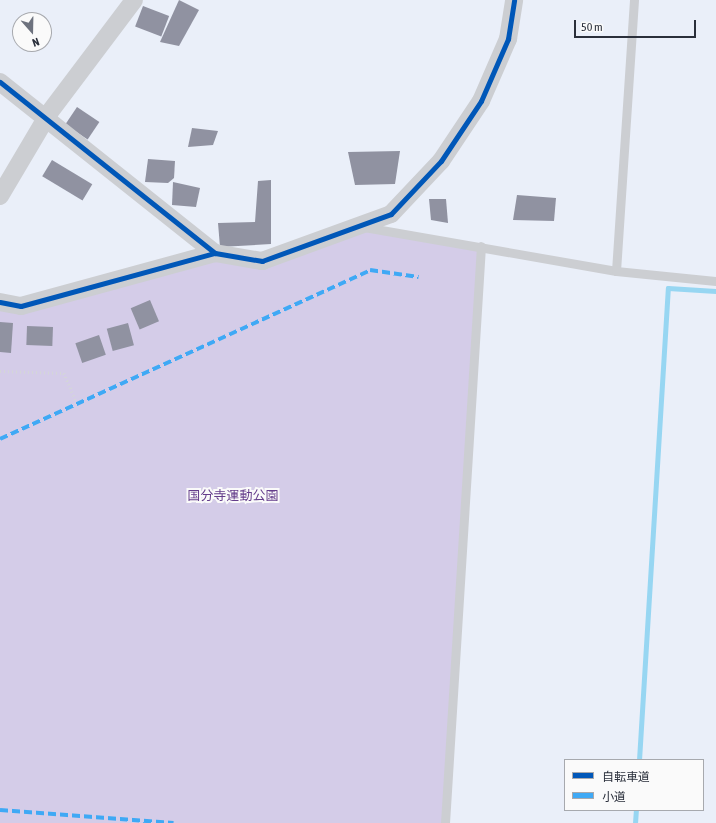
<!DOCTYPE html>
<html>
<head>
<meta charset="utf-8">
<style>
	body { margin:0 }
	#map { position:relative; width:716px; height:823px; overflow:hidden; background:#eaeff9; font-family:"Asap Condensed","Noto Sans JP",sans-serif }
	div>[style] { position:absolute }
	.green>* { inset:0; background:#d4cce8 }
	.stream>* { height:5px; margin:-2.5px; padding:0 2.5px; transform-origin:2.5px; border-radius:2.5px; background:#97d6f2 }
	.building>* { inset:0; background:#9092a1; transform-origin:0 0 }
	.path>* { height:2.5px; margin-top:-1.25px; transform-origin:0; background:repeating-linear-gradient(90deg,#d4d6d8 0 1px,transparent 0 4px) }
	.lane>* { height:9px; margin:-4.5px; padding:0 4.5px; transform-origin:4.5px; border-radius:4.5px; background:#ccced2 }
	.street>* { height:18px; margin:-9px; padding:0 9px; transform-origin:9px; border-radius:9px; background:#ccced2 }
	.quiet>* { height:4px; margin-top:-2px; transform-origin:0; background:repeating-linear-gradient(90deg,#3fa9f5 0 8px,transparent 0 12px) }
	.cycleway>* { height:5px; margin:-2.5px; padding:0 2.5px; transform-origin:2.5px; border-radius:2.5px; background:#0057b8 }
	span { translate:-50% -50%; white-space:nowrap; text-align:center; line-height:1.15; -webkit-text-stroke:4px #fafafa; paint-order:stroke }
	.park-label { font-size:13px; color:#643d8b }
	.legend { position:absolute; left:564px; top:759px; width:140px; height:52px; box-sizing:border-box; background:#fafafa; border:1px solid #a7a9ae; margin:0; padding:5px 7px; list-style:none; font-size:12px; color:#2a2f3b }
	.legend li { display:flex; align-items:center; gap:8px; height:20px }
	.legend b { width:20px; border:1px solid #a7a9ae }
	.north { position:absolute; left:12px; top:12px; width:40px; height:40px; box-sizing:border-box; background:#fafafa; border:1px solid #a7a9ae; border-radius:50%; rotate:160deg; font-size:11px; font-weight:700; line-height:16px; text-align:center; color:#2a2f3b }
	.north::after { content:''; display:block; margin:auto; width:14px; height:18px; background:#6d727e; clip-path:polygon(50% 0,100% 100%,50% 72%,0 100%) }
	.scale { position:absolute; left:574px; top:20px; width:122px; height:18px; box-sizing:border-box; border:2px solid #2a2f3b; border-top:0; padding-left:5px; font-size:12px; line-height:14px; white-space:nowrap; color:#2a2f3b; -webkit-text-stroke:3px #fafafa; paint-order:stroke }
</style>
</head>
<body>
<div id="map">
	<div class="green">
		<i style="clip-path:polygon(363px 227px,481px 246px,445px 823px,0 823px,0 302px,215px 253px,262px 261px)"></i>
	</div>
	<div class="stream">
		<i style="left:639px;top:760px;width:473px;rotate:-86.5deg"></i>
		<i style="left:668px;top:288px;width:48px;rotate:3.6deg"></i>
		<i style="left:635px;top:823px;width:13px;rotate:-86deg"></i>
	</div>
	<div class="building">
		<i style="clip-path:polygon(179px 0,199px 10px,179px 46px,160px 42px)"></i>
		<i style="left:143px;top:6px;width:28px;height:22px;rotate:21deg"></i>
		<i style="left:77px;top:107px;width:27px;height:21px;rotate:34deg"></i>
		<i style="clip-path:polygon(192px 128px,218px 131px,213px 145px,188px 147px)"></i>
		<i style="clip-path:polygon(400px 151px,395px 184px,355px 185px,348px 152px)"></i>
		<i style="clip-path:polygon(148px 159px,175px 161px,174px 178px,168px 183px,145px 182px)"></i>
		<i style="left:52px;top:160px;width:47px;height:19px;rotate:31deg"></i>
		<i style="clip-path:polygon(271px 180px,271px 244px,220px 247px,218px 223px,255px 222px,258px 181px)"></i>
		<i style="clip-path:polygon(173px 182px,200px 188px,196px 207px,172px 205px)"></i>
		<i style="clip-path:polygon(517px 195px,556px 198px,554px 221px,513px 220px)"></i>
		<i style="clip-path:polygon(429px 199px,446px 199px,448px 223px,431px 220px)"></i>
		<i style="left:150px;top:300px;width:23px;height:21px;rotate:67deg"></i>
		<i style="clip-path:polygon(0 322px,13px 323px,11px 353px,0 352px)"></i>
		<i style="left:128px;top:323px;width:23px;height:22px;rotate:75deg"></i>
		<i style="left:27px;top:326px;width:26px;height:19px;rotate:2deg"></i>
		<i style="left:99px;top:335px;width:21px;height:25px;rotate:71deg"></i>
	</div>
	<div class="path">
		<i style="left:0;top:371px;width:64px;rotate:1.8deg"></i>
		<i style="left:64px;top:373px;width:34px;rotate:67deg"></i>
	</div>
	<div class="lane">
		<i style="left:364px;top:227px;width:256px;rotate:9.9deg"></i>
		<i style="left:616px;top:271px;width:100px;rotate:5.7deg"></i>
		<i style="left:616px;top:271px;width:272px;rotate:-86.2deg"></i>
		<i style="left:445px;top:823px;width:578px;rotate:-86.43deg"></i>
	</div>
	<div class="street">
		<i style="left:0;top:82px;width:275px;rotate:38.5deg"></i>
		<i style="left:0;top:196px;width:96px;rotate:-59.4deg"></i>
		<i style="left:49px;top:113px;width:141px;rotate:-53deg"></i>
		<i style="left:0;top:302px;width:21px;rotate:11deg"></i>
		<i style="left:21px;top:306px;width:201px;rotate:-15.3deg"></i>
		<i style="left:215px;top:253px;width:48px;rotate:9.7deg"></i>
		<i style="left:262px;top:261px;width:137px;rotate:-20deg"></i>
		<i style="left:391px;top:214px;width:73px;rotate:-46.7deg"></i>
		<i style="left:441px;top:161px;width:72px;rotate:-56.3deg"></i>
		<i style="left:481px;top:101px;width:68px;rotate:-66.5deg"></i>
		<i style="left:508px;top:39px;width:39px;rotate:-81deg"></i>
	</div>
	<div class="quiet">
		<i style="left:0;top:439px;width:407px;rotate:-24.5deg"></i>
		<i style="left:370px;top:270px;width:49px;rotate:8.1deg"></i>
		<i style="left:0;top:810px;width:174px;rotate:4.3deg"></i>
	</div>
	<div class="cycleway">
		<i style="left:0;top:82px;width:275px;rotate:38.5deg"></i>
		<i style="left:0;top:302px;width:21px;rotate:11deg"></i>
		<i style="left:21px;top:306px;width:201px;rotate:-15.3deg"></i>
		<i style="left:215px;top:253px;width:48px;rotate:9.7deg"></i>
		<i style="left:262px;top:261px;width:137px;rotate:-20deg"></i>
		<i style="left:391px;top:214px;width:73px;rotate:-46.7deg"></i>
		<i style="left:441px;top:161px;width:72px;rotate:-56.3deg"></i>
		<i style="left:481px;top:101px;width:68px;rotate:-66.5deg"></i>
		<i style="left:508px;top:39px;width:39px;rotate:-81deg"></i>
	</div>
	<div class="park-label">
		<span style="left:233px;top:496px">国分寺運動公園</span>
	</div>
	<ul class="legend">
	<li><b style="height:5px;background:#0057b8"></b>自転車道</li>
	<li><b style="height:5px;background:#3fa9f5"></b>小道</li>
	</ul>
	<div class="north">N</div>
	<div class="scale">50 m</div>
</div>
</body>
</html>
